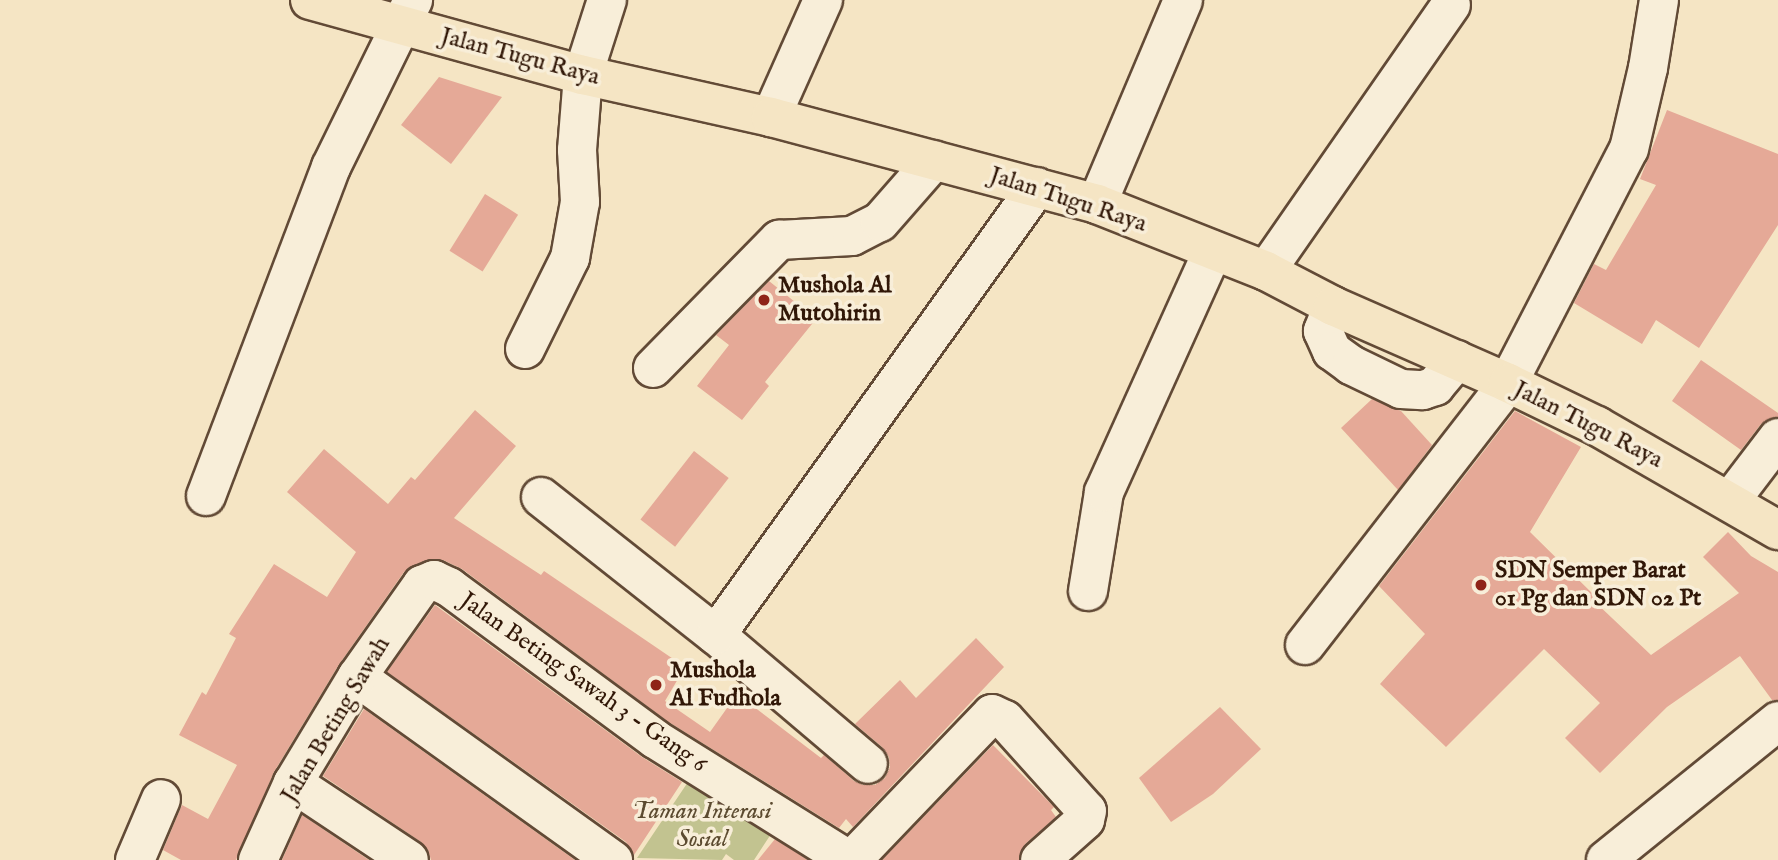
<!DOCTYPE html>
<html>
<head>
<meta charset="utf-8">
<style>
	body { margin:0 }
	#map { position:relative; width:1778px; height:860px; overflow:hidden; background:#f5e5c4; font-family:"IM FELL English",serif }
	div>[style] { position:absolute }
	.green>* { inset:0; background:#c2c390 }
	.building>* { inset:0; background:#e5a997; transform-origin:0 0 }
	.roads { filter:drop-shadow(2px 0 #624a36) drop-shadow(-2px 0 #624a36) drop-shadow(0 2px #624a36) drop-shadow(0 -2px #624a36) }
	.minor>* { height:38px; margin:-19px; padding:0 19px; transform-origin:19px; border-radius:19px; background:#f8eed9 }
	.major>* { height:38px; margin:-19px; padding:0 19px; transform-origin:19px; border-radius:19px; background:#f5e5c4 }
	.dots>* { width:19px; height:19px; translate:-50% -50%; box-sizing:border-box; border:4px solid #f8eed9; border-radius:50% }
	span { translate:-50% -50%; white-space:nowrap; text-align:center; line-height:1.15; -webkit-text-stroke:7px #f8eed9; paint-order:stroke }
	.street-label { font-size:24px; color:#311707 }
	.poi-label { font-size:24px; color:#311707; font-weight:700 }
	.left { translate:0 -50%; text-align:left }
	.park-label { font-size:24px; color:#5c4b30; font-style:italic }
</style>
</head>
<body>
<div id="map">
	<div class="green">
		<i style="clip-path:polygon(692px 776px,773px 831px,754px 860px,734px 860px,726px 854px,722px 860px,637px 858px)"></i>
	</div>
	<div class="building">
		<i style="clip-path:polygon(439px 77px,502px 97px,451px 164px,401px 125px)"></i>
		<i style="clip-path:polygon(1667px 110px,1778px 154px,1778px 225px,1699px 348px,1656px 320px,1642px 344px,1574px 303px,1594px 264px,1606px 270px,1656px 185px,1640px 179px)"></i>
		<i style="left:485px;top:194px;width:39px;height:67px;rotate:32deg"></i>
		<i style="clip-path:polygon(769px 281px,816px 319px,765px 382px,769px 386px,742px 420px,697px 386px,729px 345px,716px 335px)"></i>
		<i style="clip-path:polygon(1701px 360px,1778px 413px,1778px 417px,1761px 424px,1741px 450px,1672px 401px)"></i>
		<i style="clip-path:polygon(1372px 399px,1401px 411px,1432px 445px,1398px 490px,1341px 428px)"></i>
		<i style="clip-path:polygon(475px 410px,516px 446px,454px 518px,541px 575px,544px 571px,685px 667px,665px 701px,710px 732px,737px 694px,821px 758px,824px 755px,854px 781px,863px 785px,875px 785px,885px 778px,890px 767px,889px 757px,882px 747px,855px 724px,900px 680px,916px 698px,976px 638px,1004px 667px,853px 827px,846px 819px,839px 828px,667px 721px,462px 569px,443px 560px,426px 560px,404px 572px,338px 666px,274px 772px,236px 860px,181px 860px,163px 850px,182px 805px,208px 819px,237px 765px,179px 735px,202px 692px,206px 695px,236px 638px,229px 634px,274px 564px,327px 597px,356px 552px,287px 492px,324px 449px,388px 504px,411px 477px,415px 480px)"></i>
		<i style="clip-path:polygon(1515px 411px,1581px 447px,1530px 532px,1596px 597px,1593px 600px,1651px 655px,1739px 593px,1703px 557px,1728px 532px,1751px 556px,1778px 572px,1778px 700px,1772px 700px,1740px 656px,1667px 707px,1600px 773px,1565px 738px,1600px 703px,1544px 649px,1446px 747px,1380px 684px,1425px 634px,1379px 586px)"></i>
		<i style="left:694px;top:451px;width:44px;height:87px;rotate:38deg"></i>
		<i style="clip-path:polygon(435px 605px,642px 757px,682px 782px,634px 855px,626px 842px,387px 672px)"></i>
		<i style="clip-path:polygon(1220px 707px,1261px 749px,1213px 794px,1171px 822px,1139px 778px)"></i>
		<i style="clip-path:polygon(364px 709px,575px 860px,431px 860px,428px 850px,421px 842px,323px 776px)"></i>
		<i style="clip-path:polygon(993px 745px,1054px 807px,1051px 810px,1056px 817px,1025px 844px,1019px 860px,882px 860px)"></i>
		<i style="clip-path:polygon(302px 815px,369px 860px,282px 860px)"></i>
		<i style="clip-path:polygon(775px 839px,808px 860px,758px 860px)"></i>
	</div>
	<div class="roads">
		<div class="minor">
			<i style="left:771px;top:117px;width:128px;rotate:-66deg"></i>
			<i style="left:1097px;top:204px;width:221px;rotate:-67.1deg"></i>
			<i style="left:1266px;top:271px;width:324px;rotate:-55.2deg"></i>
			<i style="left:1333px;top:306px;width:27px;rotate:112deg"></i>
			<i style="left:1323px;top:331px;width:22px;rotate:66deg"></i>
			<i style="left:1332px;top:351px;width:24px;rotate:36deg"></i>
			<i style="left:1351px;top:365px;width:55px;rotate:25.6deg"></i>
			<i style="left:1401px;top:389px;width:22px;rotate:3deg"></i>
			<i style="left:1423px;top:390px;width:13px;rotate:-18deg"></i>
			<i style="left:1435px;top:386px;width:34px;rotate:-50deg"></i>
			<i style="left:525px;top:349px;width:102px;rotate:-63.7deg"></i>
			<i style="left:570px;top:258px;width:57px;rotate:-79.9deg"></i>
			<i style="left:580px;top:202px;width:52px;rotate:-93.3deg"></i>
			<i style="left:577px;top:150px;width:75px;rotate:-85.4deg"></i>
			<i style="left:583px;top:75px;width:79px;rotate:-72.3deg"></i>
			<i style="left:653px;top:368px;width:180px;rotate:-45.5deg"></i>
			<i style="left:779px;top:240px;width:73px;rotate:-3.1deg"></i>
			<i style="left:852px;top:236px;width:31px;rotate:-27deg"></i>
			<i style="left:880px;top:222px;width:82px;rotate:-48.9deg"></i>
			<i style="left:206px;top:496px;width:352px;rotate:-69.2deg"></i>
			<i style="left:331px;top:167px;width:186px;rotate:-63.8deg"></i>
			<i style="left:541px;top:497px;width:223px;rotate:38.3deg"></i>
			<i style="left:716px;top:635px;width:199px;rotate:40.3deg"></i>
			<i style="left:1730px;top:501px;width:79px;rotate:-52.7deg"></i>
			<i style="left:1088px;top:591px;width:100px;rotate:-80.8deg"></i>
			<i style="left:1104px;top:492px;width:265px;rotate:-65.7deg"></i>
			<i style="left:716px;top:635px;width:551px;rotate:-54.38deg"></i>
			<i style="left:1305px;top:645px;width:331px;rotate:-52.2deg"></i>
			<i style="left:1508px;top:383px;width:263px;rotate:-62.7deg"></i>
			<i style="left:1629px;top:149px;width:83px;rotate:-76.8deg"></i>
			<i style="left:1648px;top:68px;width:69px;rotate:-80.8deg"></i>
			<i style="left:357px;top:677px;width:315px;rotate:35.6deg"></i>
			<i style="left:293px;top:783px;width:139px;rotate:33.6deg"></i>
			<i style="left:135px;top:860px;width:66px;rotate:-66.9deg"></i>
			<i style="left:258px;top:860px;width:85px;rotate:-65.6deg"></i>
			<i style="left:293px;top:783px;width:124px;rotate:-58.9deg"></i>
			<i style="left:357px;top:677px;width:113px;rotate:-54.8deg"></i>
			<i style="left:422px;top:585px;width:13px;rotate:-23deg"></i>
			<i style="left:434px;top:580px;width:17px;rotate:25deg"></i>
			<i style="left:449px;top:587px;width:256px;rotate:36.4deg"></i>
			<i style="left:655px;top:739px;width:229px;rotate:32deg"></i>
			<i style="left:852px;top:860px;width:202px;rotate:-46.2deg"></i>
			<i style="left:992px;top:714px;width:14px;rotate:25deg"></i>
			<i style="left:1005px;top:720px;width:122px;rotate:48deg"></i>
			<i style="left:1087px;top:811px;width:9px;rotate:103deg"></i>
			<i style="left:1085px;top:820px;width:60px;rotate:138.4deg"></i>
			<i style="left:1606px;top:860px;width:221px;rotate:-38.9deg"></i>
		</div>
		<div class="major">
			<i style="left:310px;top:0;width:283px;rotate:15.4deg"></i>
			<i style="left:583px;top:75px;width:193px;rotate:12.6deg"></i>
			<i style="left:771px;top:117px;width:337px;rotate:14.9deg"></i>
			<i style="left:1097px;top:204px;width:182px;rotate:21.6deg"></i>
			<i style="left:1266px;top:271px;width:76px;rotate:27.6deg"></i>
			<i style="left:1333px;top:306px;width:191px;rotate:23.7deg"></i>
			<i style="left:1508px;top:383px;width:99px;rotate:25.8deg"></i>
			<i style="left:1597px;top:426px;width:209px;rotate:29.9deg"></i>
		</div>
	</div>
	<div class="dots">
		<i style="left:764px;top:300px;background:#8f2418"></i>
		<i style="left:1481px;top:585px;background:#8f2418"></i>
		<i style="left:656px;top:685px;background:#8f2418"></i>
	</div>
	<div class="street-label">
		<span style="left:520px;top:57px;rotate:15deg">Jalan Tugu Raya</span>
		<span style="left:1068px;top:200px;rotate:18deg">Jalan Tugu Raya</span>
		<span style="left:1588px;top:425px;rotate:27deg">Jalan Tugu Raya</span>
		<span style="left:583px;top:683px;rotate:35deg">Jalan Beting Sawah 3 - Gang 6</span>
		<span style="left:336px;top:720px;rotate:-59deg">Jalan Beting Sawah</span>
	</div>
	<div class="poi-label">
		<span class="left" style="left:778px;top:300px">Mushola Al<br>Mutohirin</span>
		<span class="left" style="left:1495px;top:585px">SDN Semper Barat<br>01 Pg dan SDN 02 Pt</span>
		<span class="left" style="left:670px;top:685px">Mushola<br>Al Fudhola</span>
	</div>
	<div class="park-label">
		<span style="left:702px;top:826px">Taman Interasi<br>Sosial</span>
	</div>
</div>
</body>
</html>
